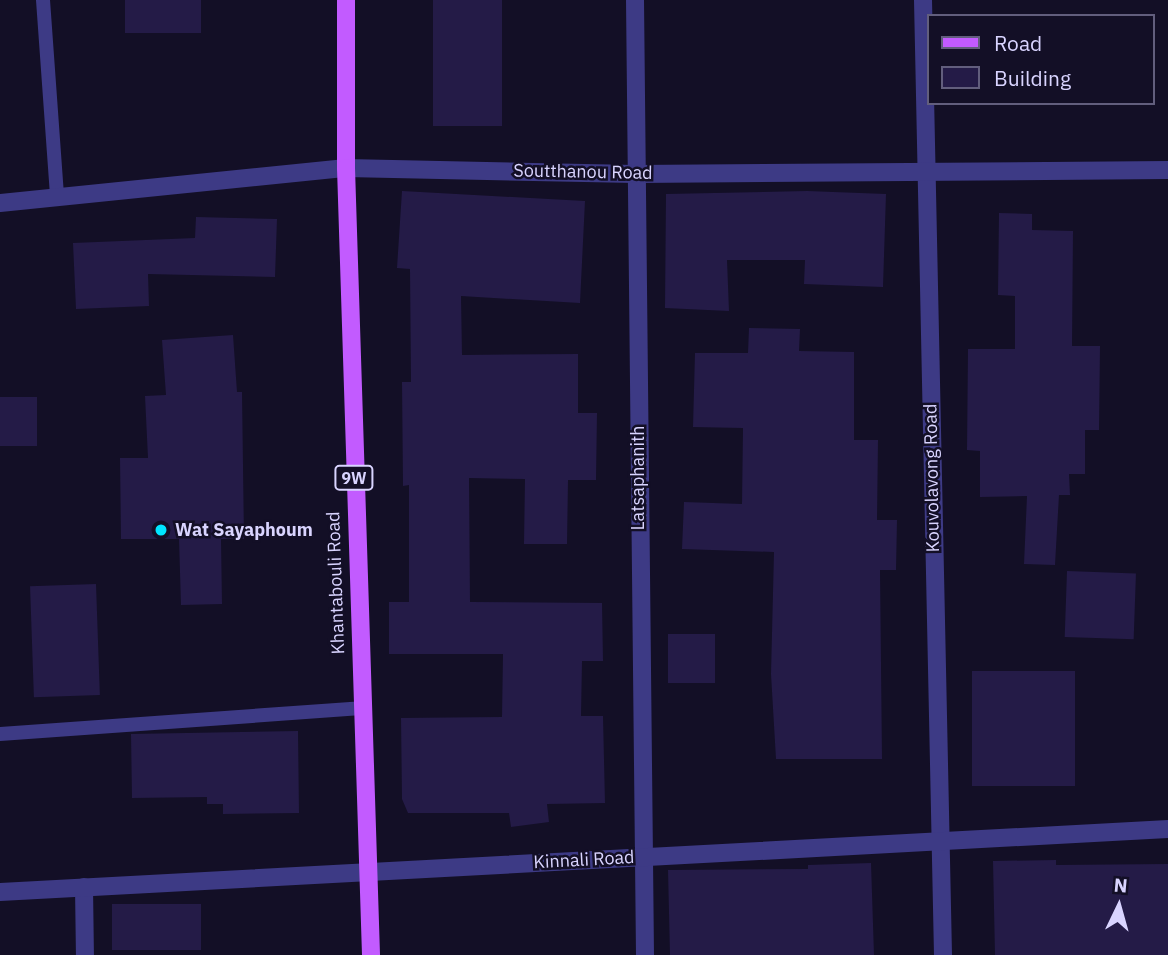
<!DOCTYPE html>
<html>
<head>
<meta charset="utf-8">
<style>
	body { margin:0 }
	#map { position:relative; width:1168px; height:955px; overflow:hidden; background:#130f26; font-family:"IBM Plex Sans",sans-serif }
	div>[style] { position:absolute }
	.building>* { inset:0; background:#241b47; transform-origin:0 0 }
	.service>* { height:14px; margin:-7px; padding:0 7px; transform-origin:7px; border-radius:7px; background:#3d3a85 }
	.minor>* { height:18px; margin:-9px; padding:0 9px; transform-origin:9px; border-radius:9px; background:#3d3a85 }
	.primary>* { height:18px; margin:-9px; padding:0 9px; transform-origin:9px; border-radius:9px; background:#c25bff }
	.dots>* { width:19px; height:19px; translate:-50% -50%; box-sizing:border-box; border:4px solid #130f26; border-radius:50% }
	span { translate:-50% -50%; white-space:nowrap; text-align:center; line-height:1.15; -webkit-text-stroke:5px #130f26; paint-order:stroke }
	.shield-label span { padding:2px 5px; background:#130f26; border:2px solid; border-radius:5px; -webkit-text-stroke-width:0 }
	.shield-label { font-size:16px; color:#d9d4ff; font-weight:700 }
	.street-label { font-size:18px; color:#d9d4ff }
	.poi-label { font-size:18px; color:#d9d4ff; font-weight:700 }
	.left { translate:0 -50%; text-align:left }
	.legend { position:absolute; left:927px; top:14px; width:228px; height:91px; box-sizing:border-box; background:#130f26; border:2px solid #625e7d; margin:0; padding:9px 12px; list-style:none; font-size:21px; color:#d9d4ff }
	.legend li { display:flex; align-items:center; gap:14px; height:35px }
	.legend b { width:35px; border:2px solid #625e7d }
	.north { position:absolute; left:1084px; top:871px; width:70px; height:70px; -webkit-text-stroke:5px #130f26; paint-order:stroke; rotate:5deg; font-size:19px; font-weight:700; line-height:28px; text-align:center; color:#d9d4ff }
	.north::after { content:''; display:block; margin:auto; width:24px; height:32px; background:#d9d4ff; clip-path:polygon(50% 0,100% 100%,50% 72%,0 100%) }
</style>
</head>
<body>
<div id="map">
	<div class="building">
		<i style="left:125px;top:0;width:76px;height:33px"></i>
		<i style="left:433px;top:0;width:69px;height:126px"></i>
		<i style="clip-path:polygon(402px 191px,585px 201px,580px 303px,461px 296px,462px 355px,578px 354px,578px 413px,597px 413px,596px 480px,568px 480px,567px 544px,524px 544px,525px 479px,469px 478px,470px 602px,602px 603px,603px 661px,582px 661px,581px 716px,603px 716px,605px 803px,547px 804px,549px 822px,511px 827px,509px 813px,408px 813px,402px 799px,401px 718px,502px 717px,503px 654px,389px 654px,389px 602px,409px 602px,409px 485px,403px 486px,402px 382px,411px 382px,410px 269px,397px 268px)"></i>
		<i style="clip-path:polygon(807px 191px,886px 194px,883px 287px,804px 284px,805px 260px,727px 260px,729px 311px,665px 308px,666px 194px)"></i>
		<i style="clip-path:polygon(999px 213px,1032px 214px,1032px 230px,1073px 231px,1072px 346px,1100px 346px,1099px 430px,1085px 430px,1085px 474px,1069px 474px,1070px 495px,1059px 495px,1055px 565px,1024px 564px,1027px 496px,980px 497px,980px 451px,967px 450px,968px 349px,1015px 349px,1015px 296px,998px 295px)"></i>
		<i style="clip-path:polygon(196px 217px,277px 219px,275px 277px,148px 274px,149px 306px,76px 309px,73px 243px,195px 238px)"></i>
		<i style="clip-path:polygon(749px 328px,800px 329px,799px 351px,854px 352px,854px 440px,878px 440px,877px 520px,897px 520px,896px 570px,880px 570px,882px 759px,776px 759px,771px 674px,774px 552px,682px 549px,684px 502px,742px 504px,743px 428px,693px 427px,695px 353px,748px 353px)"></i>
		<i style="clip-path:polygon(233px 335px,237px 392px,242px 392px,244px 539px,221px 539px,222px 604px,181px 605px,179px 539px,121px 539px,120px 458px,148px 458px,145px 396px,166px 395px,162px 340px)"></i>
		<i style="left:0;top:397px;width:37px;height:49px"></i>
		<i style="left:1067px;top:571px;width:69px;height:66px;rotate:2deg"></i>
		<i style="left:96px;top:584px;width:111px;height:66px;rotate:88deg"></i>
		<i style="left:715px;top:634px;width:49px;height:47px;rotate:90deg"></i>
		<i style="left:1075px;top:671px;width:115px;height:103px;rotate:90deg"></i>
		<i style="clip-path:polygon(298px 731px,299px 813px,223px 814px,223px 804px,207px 804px,207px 797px,132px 798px,131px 734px)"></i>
		<i style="clip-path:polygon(1056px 860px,1056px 865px,1168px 864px,1168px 955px,995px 955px,993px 861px)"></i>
		<i style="clip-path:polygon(871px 863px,874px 955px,670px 955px,668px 870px,808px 869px,808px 865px)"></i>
		<i style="left:201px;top:904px;width:46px;height:89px;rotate:90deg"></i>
	</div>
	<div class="service">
		<i style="left:43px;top:0;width:197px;rotate:85.9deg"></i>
		<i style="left:0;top:734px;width:362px;rotate:-4.1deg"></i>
	</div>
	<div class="minor">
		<i style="left:635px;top:0;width:955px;rotate:89.4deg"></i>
		<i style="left:923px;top:0;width:955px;rotate:88.8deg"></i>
		<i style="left:0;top:203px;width:348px;rotate:-5.8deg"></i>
		<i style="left:346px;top:168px;width:289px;rotate:1.2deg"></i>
		<i style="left:635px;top:174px;width:533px;rotate:-0.43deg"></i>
		<i style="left:84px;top:887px;width:68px;rotate:89.2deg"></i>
		<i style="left:0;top:892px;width:1170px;rotate:-3.09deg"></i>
	</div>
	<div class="primary">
		<i style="left:346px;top:0;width:168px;rotate:90deg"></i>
		<i style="left:346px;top:168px;width:787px;rotate:88.18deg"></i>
	</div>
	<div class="dots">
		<i style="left:161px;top:530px;background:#00e5ff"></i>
	</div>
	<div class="shield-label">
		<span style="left:354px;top:478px">9W</span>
	</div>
	<div class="street-label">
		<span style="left:583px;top:172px;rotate:1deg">Soutthanou Road</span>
		<span style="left:638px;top:478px;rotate:-90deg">Latsaphanith</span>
		<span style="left:932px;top:478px;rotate:-91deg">Kouvolavong Road</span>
		<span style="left:336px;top:583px;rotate:-92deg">Khantabouli Road</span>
		<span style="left:584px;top:860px;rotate:-3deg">Kinnali Road</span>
	</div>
	<div class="poi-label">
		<span class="left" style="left:175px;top:530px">Wat Sayaphoum</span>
	</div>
	<ul class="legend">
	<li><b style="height:9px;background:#c25bff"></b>Road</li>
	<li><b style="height:19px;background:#241b47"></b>Building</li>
	</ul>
	<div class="north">N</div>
</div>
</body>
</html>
